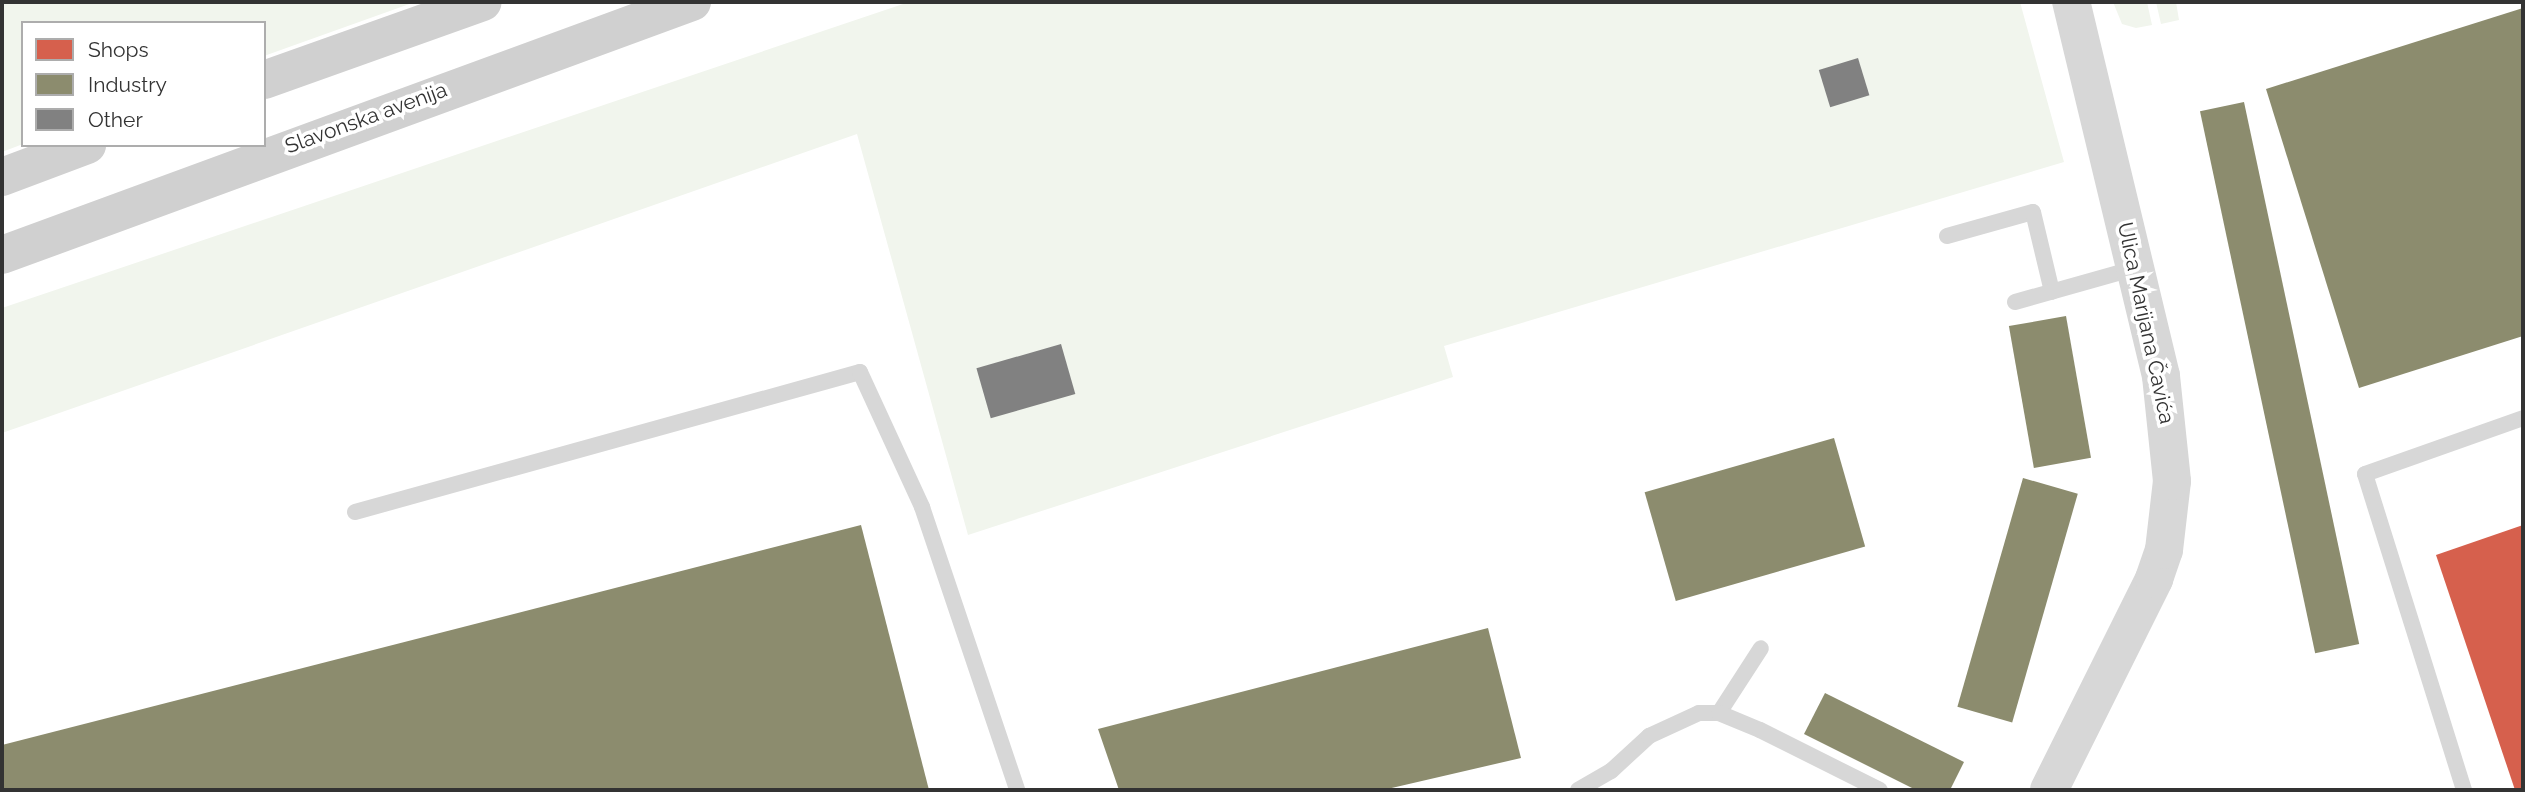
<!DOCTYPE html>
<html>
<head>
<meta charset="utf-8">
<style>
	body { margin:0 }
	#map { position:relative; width:2525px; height:792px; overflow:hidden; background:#fff; font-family:Raleway,sans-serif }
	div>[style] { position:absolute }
	.green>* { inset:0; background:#f1f5ed }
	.shops>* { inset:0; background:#d6604d }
	.industry>* { inset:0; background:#8c8c6e; transform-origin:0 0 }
	.building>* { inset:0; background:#818181; transform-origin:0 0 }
	.service>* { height:16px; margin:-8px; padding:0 8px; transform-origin:8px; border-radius:8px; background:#d7d7d7 }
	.tertiary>* { height:38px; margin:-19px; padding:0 19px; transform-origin:19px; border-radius:19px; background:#d7d7d7 }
	.secondary>* { height:38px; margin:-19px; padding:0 19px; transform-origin:19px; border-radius:19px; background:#d0d0d0 }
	span { translate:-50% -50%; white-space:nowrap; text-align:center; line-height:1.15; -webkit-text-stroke:7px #fff; paint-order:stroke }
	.street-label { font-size:21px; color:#333 }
	.frame { position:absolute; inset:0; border:4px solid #333; pointer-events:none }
	.legend { position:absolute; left:21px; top:21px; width:245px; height:126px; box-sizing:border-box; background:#fff; border:2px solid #adadad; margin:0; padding:9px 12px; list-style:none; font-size:21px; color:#333 }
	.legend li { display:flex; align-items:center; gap:14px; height:35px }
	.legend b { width:35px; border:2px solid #adadad }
</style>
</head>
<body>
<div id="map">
	<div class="green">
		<i style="clip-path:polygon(2px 2px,415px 2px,264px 56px,264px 23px,23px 23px,23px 144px,2px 152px)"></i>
		<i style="clip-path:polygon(909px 2px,2020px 2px,2064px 162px,1444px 346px,1453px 377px,968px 535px,857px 134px,2px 433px,2px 308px)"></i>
		<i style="clip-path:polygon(2113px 2px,2147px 2px,2152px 25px,2136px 28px,2122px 24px)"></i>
		<i style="clip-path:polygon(2156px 2px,2176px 2px,2179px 20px,2161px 24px)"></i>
	</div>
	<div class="shops">
		<i style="clip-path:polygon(2523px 525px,2523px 790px,2515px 790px,2436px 555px)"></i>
	</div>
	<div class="industry">
		<i style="clip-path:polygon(2523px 8px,2523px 336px,2359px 388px,2266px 89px)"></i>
		<i style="left:2244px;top:102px;width:554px;height:45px;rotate:78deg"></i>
		<i style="left:2066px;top:316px;width:144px;height:58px;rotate:80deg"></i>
		<i style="left:1834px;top:438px;width:113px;height:197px;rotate:74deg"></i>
		<i style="left:2023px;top:478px;width:57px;height:238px;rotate:16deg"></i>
		<i style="clip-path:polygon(861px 525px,929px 790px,2px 790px,2px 745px)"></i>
		<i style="clip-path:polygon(1488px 628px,1521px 758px,1383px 790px,1119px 790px,1098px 729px)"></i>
		<i style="clip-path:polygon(1825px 693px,1964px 762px,1950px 790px,1916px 790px,1804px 734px)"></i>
	</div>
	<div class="building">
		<i style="left:1858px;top:58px;width:39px;height:41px;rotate:73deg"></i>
		<i style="left:1061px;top:344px;width:52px;height:88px;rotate:74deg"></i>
	</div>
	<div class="service">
		<i style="left:1947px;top:236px;width:89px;rotate:-15.6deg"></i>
		<i style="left:2033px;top:212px;width:82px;rotate:76.6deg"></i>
		<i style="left:2015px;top:302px;width:126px;rotate:-15.7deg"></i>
		<i style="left:355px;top:512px;width:524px;rotate:-15.49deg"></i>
		<i style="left:860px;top:372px;width:149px;rotate:65.3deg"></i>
		<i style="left:922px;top:507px;width:299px;rotate:71.4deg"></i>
		<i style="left:1719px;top:713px;width:77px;rotate:-57.1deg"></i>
		<i style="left:1578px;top:790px;width:38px;rotate:-30deg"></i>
		<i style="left:1611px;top:771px;width:52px;rotate:-42.6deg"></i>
		<i style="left:1649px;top:736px;width:55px;rotate:-24.7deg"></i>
		<i style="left:1699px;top:713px;width:20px"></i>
		<i style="left:1719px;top:713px;width:44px;rotate:22.5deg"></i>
		<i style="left:1760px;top:730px;width:134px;rotate:26.6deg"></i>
		<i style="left:2464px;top:790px;width:331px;rotate:-107.4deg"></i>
		<i style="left:2365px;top:474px;width:168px;rotate:-19.5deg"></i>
	</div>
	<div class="tertiary">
		<i style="left:2049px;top:790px;width:236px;rotate:-63.5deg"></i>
		<i style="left:2154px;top:579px;width:31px;rotate:-71deg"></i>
		<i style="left:2164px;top:550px;width:69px;rotate:-83.4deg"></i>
		<i style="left:2172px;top:481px;width:106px;rotate:-96deg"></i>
		<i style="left:2161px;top:376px;width:385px;rotate:-103.5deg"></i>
	</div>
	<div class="secondary">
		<i style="left:264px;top:80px;width:232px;rotate:-19.6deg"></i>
		<i style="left:2px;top:177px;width:91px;rotate:-20.6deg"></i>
		<i style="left:2px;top:255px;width:735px;rotate:-20.14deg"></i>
	</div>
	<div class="street-label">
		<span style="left:366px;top:118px;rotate:-20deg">Slavonska avenija</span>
		<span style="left:2146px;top:323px;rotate:78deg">Ulica Marijana Čavića</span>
	</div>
	<div class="frame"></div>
	<ul class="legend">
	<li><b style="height:19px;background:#d6604d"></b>Shops</li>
	<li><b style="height:19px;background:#8c8c6e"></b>Industry</li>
	<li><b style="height:19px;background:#818181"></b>Other</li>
	</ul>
</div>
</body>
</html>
